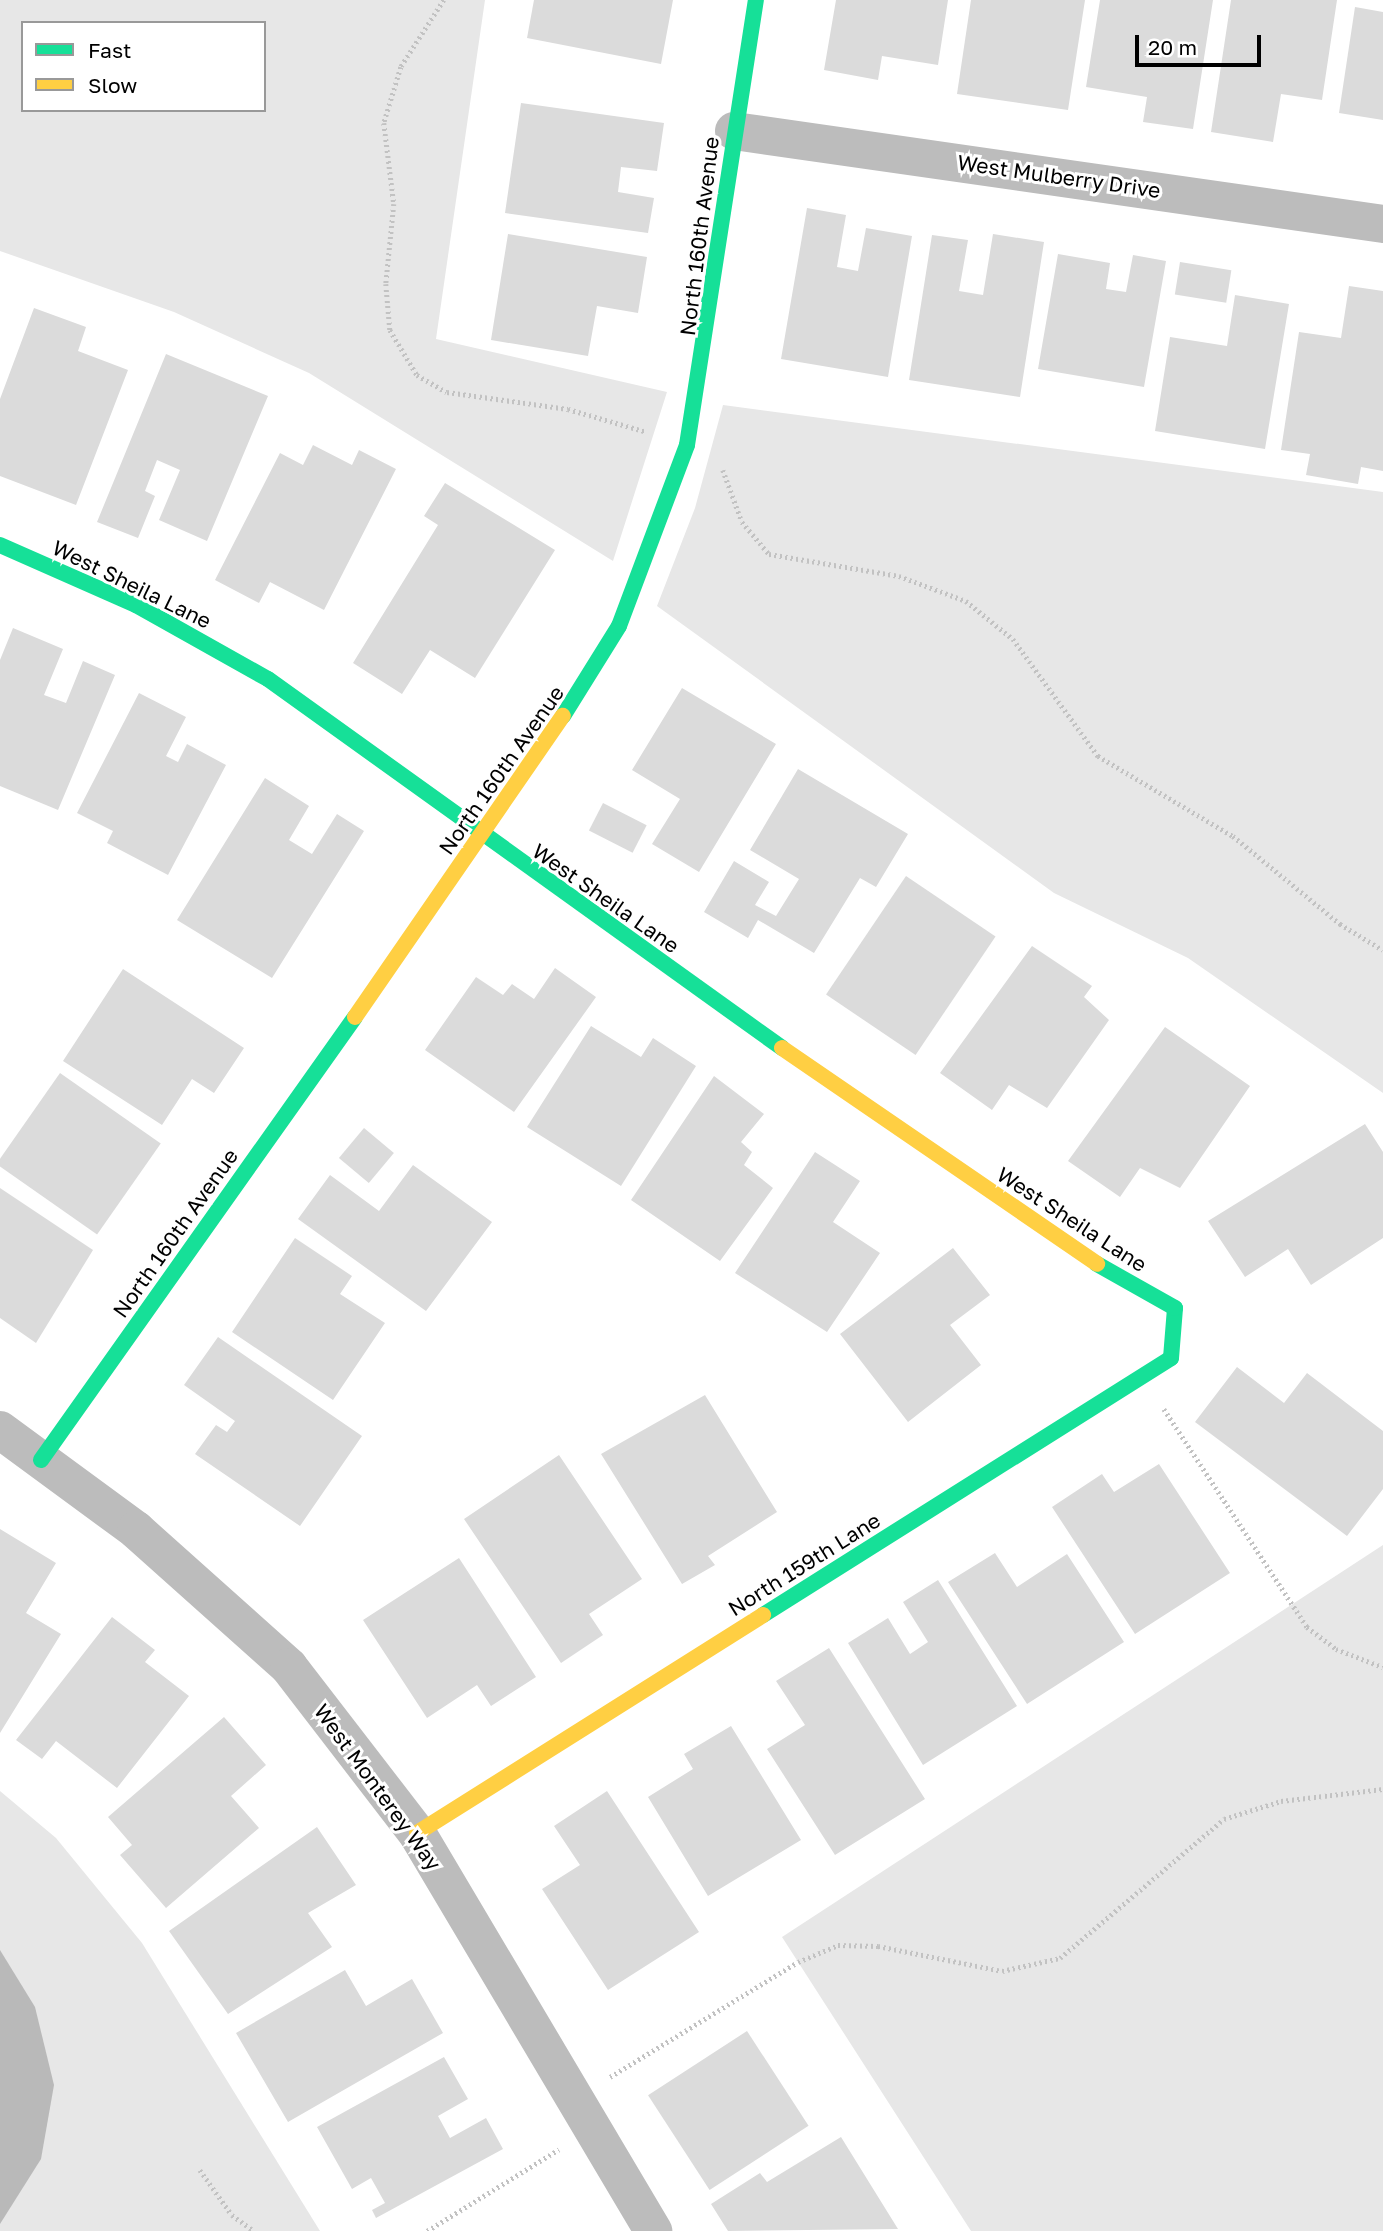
<!DOCTYPE html>
<html>
<head>
<meta charset="utf-8">
<style>
	body { margin:0 }
	#map { position:relative; width:1383px; height:2231px; overflow:hidden; background:#fff; font-family:"Golos Text",sans-serif }
	div>[style] { position:absolute }
	.green>* { inset:0; background:#e7e7e7 }
	.water>* { inset:0; background:#b9b9b9 }
	.building>* { inset:0; background:#dbdbdb; transform-origin:0 0 }
	.path>* { height:4.5px; margin-top:-2.25px; transform-origin:0; background:repeating-linear-gradient(90deg,#c2c2c2 0 2px,transparent 0 5.5px) }
	.street>* { height:38px; margin:-19px; padding:0 19px; transform-origin:19px; border-radius:19px; background:#bcbcbc }
	.fast>* { height:16px; margin:-8px; padding:0 8px; transform-origin:8px; border-radius:8px; background:#16e098 }
	.slow>* { height:16px; margin:-8px; padding:0 8px; transform-origin:8px; border-radius:8px; background:#ffcf43 }
	span { translate:-50% -50%; white-space:nowrap; text-align:center; line-height:1.15; -webkit-text-stroke:6px #fff; paint-order:stroke }
	.street-label { font-size:21px; color:#000 }
	.legend { position:absolute; left:21px; top:21px; width:245px; height:91px; box-sizing:border-box; background:#fff; border:2px solid #999; margin:0; padding:9px 12px; list-style:none; font-size:21px; color:#000 }
	.legend li { display:flex; align-items:center; gap:14px; height:35px }
	.legend b { width:35px; border:2px solid #999 }
	.scale { position:absolute; left:1135px; top:35px; width:126px; height:32px; box-sizing:border-box; border:4px solid #000; border-top:0; padding-left:9px; font-size:21px; line-height:24px; white-space:nowrap; color:#000; -webkit-text-stroke:5px #fff; paint-order:stroke }
</style>
</head>
<body>
<div id="map">
	<div class="green">
		<i style="clip-path:polygon(evenodd,0 0,485px 0,436px 339px,667px 392px,613px 561px,309px 373px,174px 312px,0 251px,0 0,23px 23px,264px 23px,264px 110px,23px 110px,23px 23px)"></i>
		<i style="clip-path:polygon(723px 405px,1383px 492px,1383px 1093px,1188px 958px,1054px 893px,657px 606px,695px 508px)"></i>
		<i style="clip-path:polygon(1383px 1545px,1383px 2231px,971px 2231px,782px 1937px)"></i>
		<i style="clip-path:polygon(0 1791px,56px 1838px,142px 1943px,320px 2231px,0 2231px)"></i>
	</div>
	<div class="water">
		<i style="clip-path:polygon(0 1950px,35px 2007px,54px 2085px,41px 2159px,0 2224px)"></i>
	</div>
	<div class="building">
		<i style="clip-path:polygon(534px 0,673px 0,661px 64px,527px 38px)"></i>
		<i style="clip-path:polygon(836px 0,948px 0,938px 65px,882px 56px,878px 80px,824px 70px)"></i>
		<i style="clip-path:polygon(971px 0,1085px 0,1068px 110px,957px 94px)"></i>
		<i style="clip-path:polygon(1100px 0,1213px 0,1193px 129px,1143px 122px,1147px 97px,1086px 87px)"></i>
		<i style="clip-path:polygon(1231px 0,1337px 0,1322px 100px,1281px 94px,1273px 142px,1211px 132px)"></i>
		<i style="clip-path:polygon(1355px 7px,1383px 12px,1383px 120px,1339px 113px)"></i>
		<i style="clip-path:polygon(521px 103px,664px 123px,657px 171px,621px 167px,618px 192px,654px 198px,648px 233px,505px 213px)"></i>
		<i style="clip-path:polygon(807px 208px,846px 215px,837px 267px,858px 271px,866px 228px,912px 236px,888px 377px,781px 359px)"></i>
		<i style="clip-path:polygon(508px 234px,647px 257px,638px 313px,597px 306px,588px 356px,491px 340px)"></i>
		<i style="clip-path:polygon(993px 234px,1044px 242px,1020px 397px,909px 380px,932px 235px,968px 240px,959px 291px,983px 295px)"></i>
		<i style="clip-path:polygon(1058px 254px,1110px 263px,1106px 289px,1126px 292px,1133px 255px,1166px 261px,1144px 387px,1038px 369px)"></i>
		<i style="left:1180px;top:262px;width:52px;height:33px;rotate:9deg"></i>
		<i style="clip-path:polygon(1349px 286px,1383px 291px,1383px 471px,1361px 467px,1358px 484px,1306px 475px,1310px 454px,1281px 450px,1299px 332px,1341px 338px)"></i>
		<i style="clip-path:polygon(1235px 295px,1289px 304px,1265px 449px,1155px 431px,1170px 337px,1227px 346px)"></i>
		<i style="clip-path:polygon(34px 308px,86px 327px,78px 351px,128px 370px,76px 505px,0 476px,0 399px)"></i>
		<i style="clip-path:polygon(166px 354px,268px 396px,207px 541px,159px 520px,180px 470px,157px 460px,145px 491px,155px 496px,138px 538px,97px 522px)"></i>
		<i style="clip-path:polygon(313px 445px,352px 465px,359px 450px,396px 469px,324px 610px,270px 582px,259px 603px,215px 580px,280px 453px,303px 465px)"></i>
		<i style="clip-path:polygon(445px 483px,555px 550px,475px 678px,430px 650px,402px 694px,353px 663px,438px 525px,424px 516px)"></i>
		<i style="clip-path:polygon(13px 628px,63px 649px,44px 695px,66px 703px,83px 661px,115px 675px,58px 810px,0 786px,0 660px)"></i>
		<i style="clip-path:polygon(682px 688px,776px 744px,699px 872px,652px 844px,680px 799px,632px 770px)"></i>
		<i style="clip-path:polygon(139px 693px,186px 717px,166px 756px,178px 762px,187px 744px,226px 765px,168px 875px,107px 843px,113px 831px,77px 813px)"></i>
		<i style="clip-path:polygon(798px 769px,908px 834px,876px 887px,860px 878px,814px 953px,758px 920px,748px 938px,704px 912px,734px 861px,769px 882px,755px 905px,776px 916px,799px 879px,750px 850px)"></i>
		<i style="clip-path:polygon(265px 778px,309px 806px,289px 840px,312px 854px,337px 814px,364px 831px,272px 978px,177px 920px)"></i>
		<i style="left:603px;top:803px;width:49px;height:31px;rotate:27deg"></i>
		<i style="left:906px;top:876px;width:108px;height:143px;rotate:34deg"></i>
		<i style="clip-path:polygon(1032px 946px,1092px 986px,1084px 997px,1109px 1020px,1047px 1108px,1009px 1085px,992px 1110px,940px 1073px)"></i>
		<i style="clip-path:polygon(555px 968px,596px 997px,514px 1112px,425px 1050px,476px 977px,503px 995px,512px 984px,534px 999px)"></i>
		<i style="clip-path:polygon(123px 969px,244px 1048px,214px 1093px,192px 1079px,162px 1125px,63px 1061px)"></i>
		<i style="clip-path:polygon(591px 1026px,641px 1057px,653px 1038px,696px 1066px,621px 1186px,527px 1127px)"></i>
		<i style="clip-path:polygon(1165px 1027px,1250px 1086px,1180px 1188px,1140px 1168px,1120px 1197px,1068px 1161px)"></i>
		<i style="left:60px;top:1073px;width:123px;height:111px;rotate:35deg"></i>
		<i style="clip-path:polygon(714px 1076px,764px 1114px,741px 1142px,752px 1152px,744px 1165px,773px 1188px,720px 1261px,631px 1200px)"></i>
		<i style="clip-path:polygon(1365px 1124px,1383px 1152px,1383px 1238px,1311px 1285px,1288px 1249px,1245px 1277px,1208px 1221px)"></i>
		<i style="left:364px;top:1128px;width:39px;height:39px;rotate:40deg"></i>
		<i style="clip-path:polygon(815px 1152px,860px 1181px,833px 1222px,880px 1253px,827px 1332px,735px 1273px)"></i>
		<i style="clip-path:polygon(413px 1165px,492px 1222px,426px 1311px,298px 1219px,330px 1175px,379px 1211px)"></i>
		<i style="clip-path:polygon(0 1188px,93px 1250px,36px 1343px,0 1318px)"></i>
		<i style="clip-path:polygon(295px 1238px,352px 1276px,340px 1294px,385px 1323px,333px 1400px,232px 1332px)"></i>
		<i style="clip-path:polygon(953px 1248px,990px 1295px,950px 1325px,981px 1365px,908px 1422px,840px 1334px)"></i>
		<i style="clip-path:polygon(218px 1337px,362px 1436px,300px 1526px,195px 1454px,216px 1425px,227px 1432px,235px 1421px,184px 1385px)"></i>
		<i style="clip-path:polygon(1237px 1367px,1284px 1403px,1307px 1373px,1383px 1431px,1383px 1489px,1347px 1536px,1195px 1422px)"></i>
		<i style="clip-path:polygon(705px 1395px,777px 1512px,708px 1556px,715px 1565px,682px 1584px,601px 1454px)"></i>
		<i style="clip-path:polygon(559px 1455px,642px 1579px,589px 1614px,603px 1635px,561px 1663px,464px 1519px)"></i>
		<i style="clip-path:polygon(1159px 1464px,1230px 1573px,1135px 1634px,1052px 1507px,1102px 1474px,1114px 1492px)"></i>
		<i style="clip-path:polygon(0 1529px,56px 1563px,26px 1613px,61px 1634px,0 1733px)"></i>
		<i style="clip-path:polygon(995px 1553px,1017px 1587px,1067px 1554px,1124px 1642px,1027px 1704px,948px 1582px)"></i>
		<i style="clip-path:polygon(459px 1558px,536px 1677px,491px 1706px,477px 1685px,427px 1718px,363px 1620px)"></i>
		<i style="clip-path:polygon(938px 1580px,1017px 1706px,923px 1765px,848px 1643px,888px 1618px,910px 1654px,928px 1642px,903px 1602px)"></i>
		<i style="clip-path:polygon(112px 1617px,155px 1650px,145px 1662px,189px 1696px,117px 1788px,56px 1741px,42px 1759px,16px 1740px)"></i>
		<i style="clip-path:polygon(829px 1648px,925px 1799px,835px 1855px,767px 1749px,805px 1725px,776px 1681px)"></i>
		<i style="clip-path:polygon(224px 1717px,266px 1765px,231px 1796px,259px 1828px,166px 1908px,120px 1855px,132px 1845px,108px 1817px)"></i>
		<i style="clip-path:polygon(731px 1726px,801px 1840px,708px 1896px,648px 1797px,693px 1769px,684px 1754px)"></i>
		<i style="clip-path:polygon(607px 1791px,699px 1932px,608px 1990px,542px 1889px,580px 1865px,554px 1826px)"></i>
		<i style="clip-path:polygon(317px 1827px,356px 1885px,308px 1913px,332px 1947px,228px 2014px,169px 1931px)"></i>
		<i style="clip-path:polygon(345px 1970px,366px 2006px,412px 1979px,443px 2033px,288px 2122px,236px 2033px)"></i>
		<i style="left:747px;top:2031px;width:113px;height:118px;rotate:57deg"></i>
		<i style="clip-path:polygon(444px 2057px,468px 2099px,438px 2116px,450px 2138px,486px 2118px,503px 2149px,376px 2218px,372px 2210px,385px 2203px,371px 2178px,352px 2189px,317px 2127px)"></i>
		<i style="clip-path:polygon(841px 2137px,898px 2229px,728px 2231px,711px 2204px,760px 2173px,767px 2182px)"></i>
	</div>
	<div class="path">
		<i style="left:444px;top:0;width:80px;rotate:122.7deg"></i>
		<i style="left:401px;top:67px;width:59px;rotate:106.9deg"></i>
		<i style="left:384px;top:123px;width:82px;rotate:83deg"></i>
		<i style="left:394px;top:204px;width:80px;rotate:95.7deg"></i>
		<i style="left:386px;top:284px;width:46px;rotate:85deg"></i>
		<i style="left:390px;top:330px;width:52px;rotate:59deg"></i>
		<i style="left:417px;top:375px;width:34px;rotate:30deg"></i>
		<i style="left:447px;top:392px;width:122px;rotate:8deg"></i>
		<i style="left:568px;top:409px;width:82px;rotate:16.2deg"></i>
		<i style="left:723px;top:470px;width:55px;rotate:69.9deg"></i>
		<i style="left:742px;top:522px;width:42px;rotate:49.8deg"></i>
		<i style="left:769px;top:554px;width:132px;rotate:9.6deg"></i>
		<i style="left:899px;top:576px;width:72px;rotate:20.5deg"></i>
		<i style="left:966px;top:601px;width:60px;rotate:39deg"></i>
		<i style="left:1013px;top:639px;width:145px;rotate:54deg"></i>
		<i style="left:1098px;top:756px;width:157px;rotate:30.7deg"></i>
		<i style="left:1233px;top:836px;width:139px;rotate:39.4deg"></i>
		<i style="left:1340px;top:924px;width:50px;rotate:31.2deg"></i>
		<i style="left:1164px;top:1409px;width:261px;rotate:56.7deg"></i>
		<i style="left:1307px;top:1627px;width:36px;rotate:37deg"></i>
		<i style="left:1336px;top:1649px;width:50px;rotate:21deg"></i>
		<i style="left:610px;top:2077px;width:220px;rotate:-31.5deg"></i>
		<i style="left:798px;top:1962px;width:43px;rotate:-23deg"></i>
		<i style="left:838px;top:1945px;width:40px;rotate:1.4deg"></i>
		<i style="left:878px;top:1946px;width:126px;rotate:11.4deg"></i>
		<i style="left:1002px;top:1971px;width:59px;rotate:-12.6deg"></i>
		<i style="left:1060px;top:1958px;width:215px;rotate:-40.3deg"></i>
		<i style="left:1224px;top:1819px;width:60px;rotate:-17.5deg"></i>
		<i style="left:1281px;top:1801px;width:103px;rotate:-6.7deg"></i>
		<i style="left:200px;top:2170px;width:55px;rotate:54.6deg"></i>
		<i style="left:232px;top:2215px;width:27px;rotate:36deg"></i>
		<i style="left:427px;top:2231px;width:155px;rotate:-31.8deg"></i>
	</div>
	<div class="street">
		<i style="left:734px;top:131px;width:656px;rotate:8.15deg"></i>
		<i style="left:0;top:1430px;width:169px;rotate:36.3deg"></i>
		<i style="left:136px;top:1530px;width:205px;rotate:41.8deg"></i>
		<i style="left:289px;top:1667px;width:210px;rotate:52.4deg"></i>
		<i style="left:417px;top:1833px;width:463px;rotate:59.3deg"></i>
	</div>
	<div class="fast">
		<i style="left:0;top:545px;width:149px;rotate:23.8deg"></i>
		<i style="left:136px;top:605px;width:151px;rotate:29.3deg"></i>
		<i style="left:268px;top:679px;width:633px;rotate:35.67deg"></i>
		<i style="left:563px;top:716px;width:106px;rotate:-58.1deg"></i>
		<i style="left:619px;top:626px;width:193px;rotate:-69.4deg"></i>
		<i style="left:687px;top:445px;width:450px;rotate:-81.2deg"></i>
		<i style="left:41px;top:1460px;width:543px;rotate:-54.67deg"></i>
		<i style="left:763px;top:1615px;width:482px;rotate:-32.2deg"></i>
		<i style="left:1171px;top:1358px;width:50px;rotate:-85.4deg"></i>
		<i style="left:1175px;top:1308px;width:90px;rotate:-150.6deg"></i>
	</div>
	<div class="slow">
		<i style="left:355px;top:1017px;width:366px;rotate:-55.4deg"></i>
		<i style="left:782px;top:1048px;width:382px;rotate:34.4deg"></i>
		<i style="left:417px;top:1833px;width:409px;rotate:-32.2deg"></i>
	</div>
	<div class="street-label">
		<span style="left:1059px;top:176px;rotate:8deg">West Mulberry Drive</span>
		<span style="left:699px;top:236px;rotate:-83deg">North 160th Avenue</span>
		<span style="left:132px;top:584px;rotate:26deg">West Sheila Lane</span>
		<span style="left:501px;top:770px;rotate:-55deg">North 160th Avenue</span>
		<span style="left:606px;top:898px;rotate:35deg">West Sheila Lane</span>
		<span style="left:1072px;top:1219px;rotate:33deg">West Sheila Lane</span>
		<span style="left:175px;top:1233px;rotate:-55deg">North 160th Avenue</span>
		<span style="left:804px;top:1564px;rotate:-32deg">North 159th Lane</span>
		<span style="left:378px;top:1787px;rotate:54deg">West Monterey Way</span>
	</div>
	<ul class="legend">
	<li><b style="height:9px;background:#16e098"></b>Fast</li>
	<li><b style="height:9px;background:#ffcf43"></b>Slow</li>
	</ul>
	<div class="scale">20 m</div>
</div>
</body>
</html>
